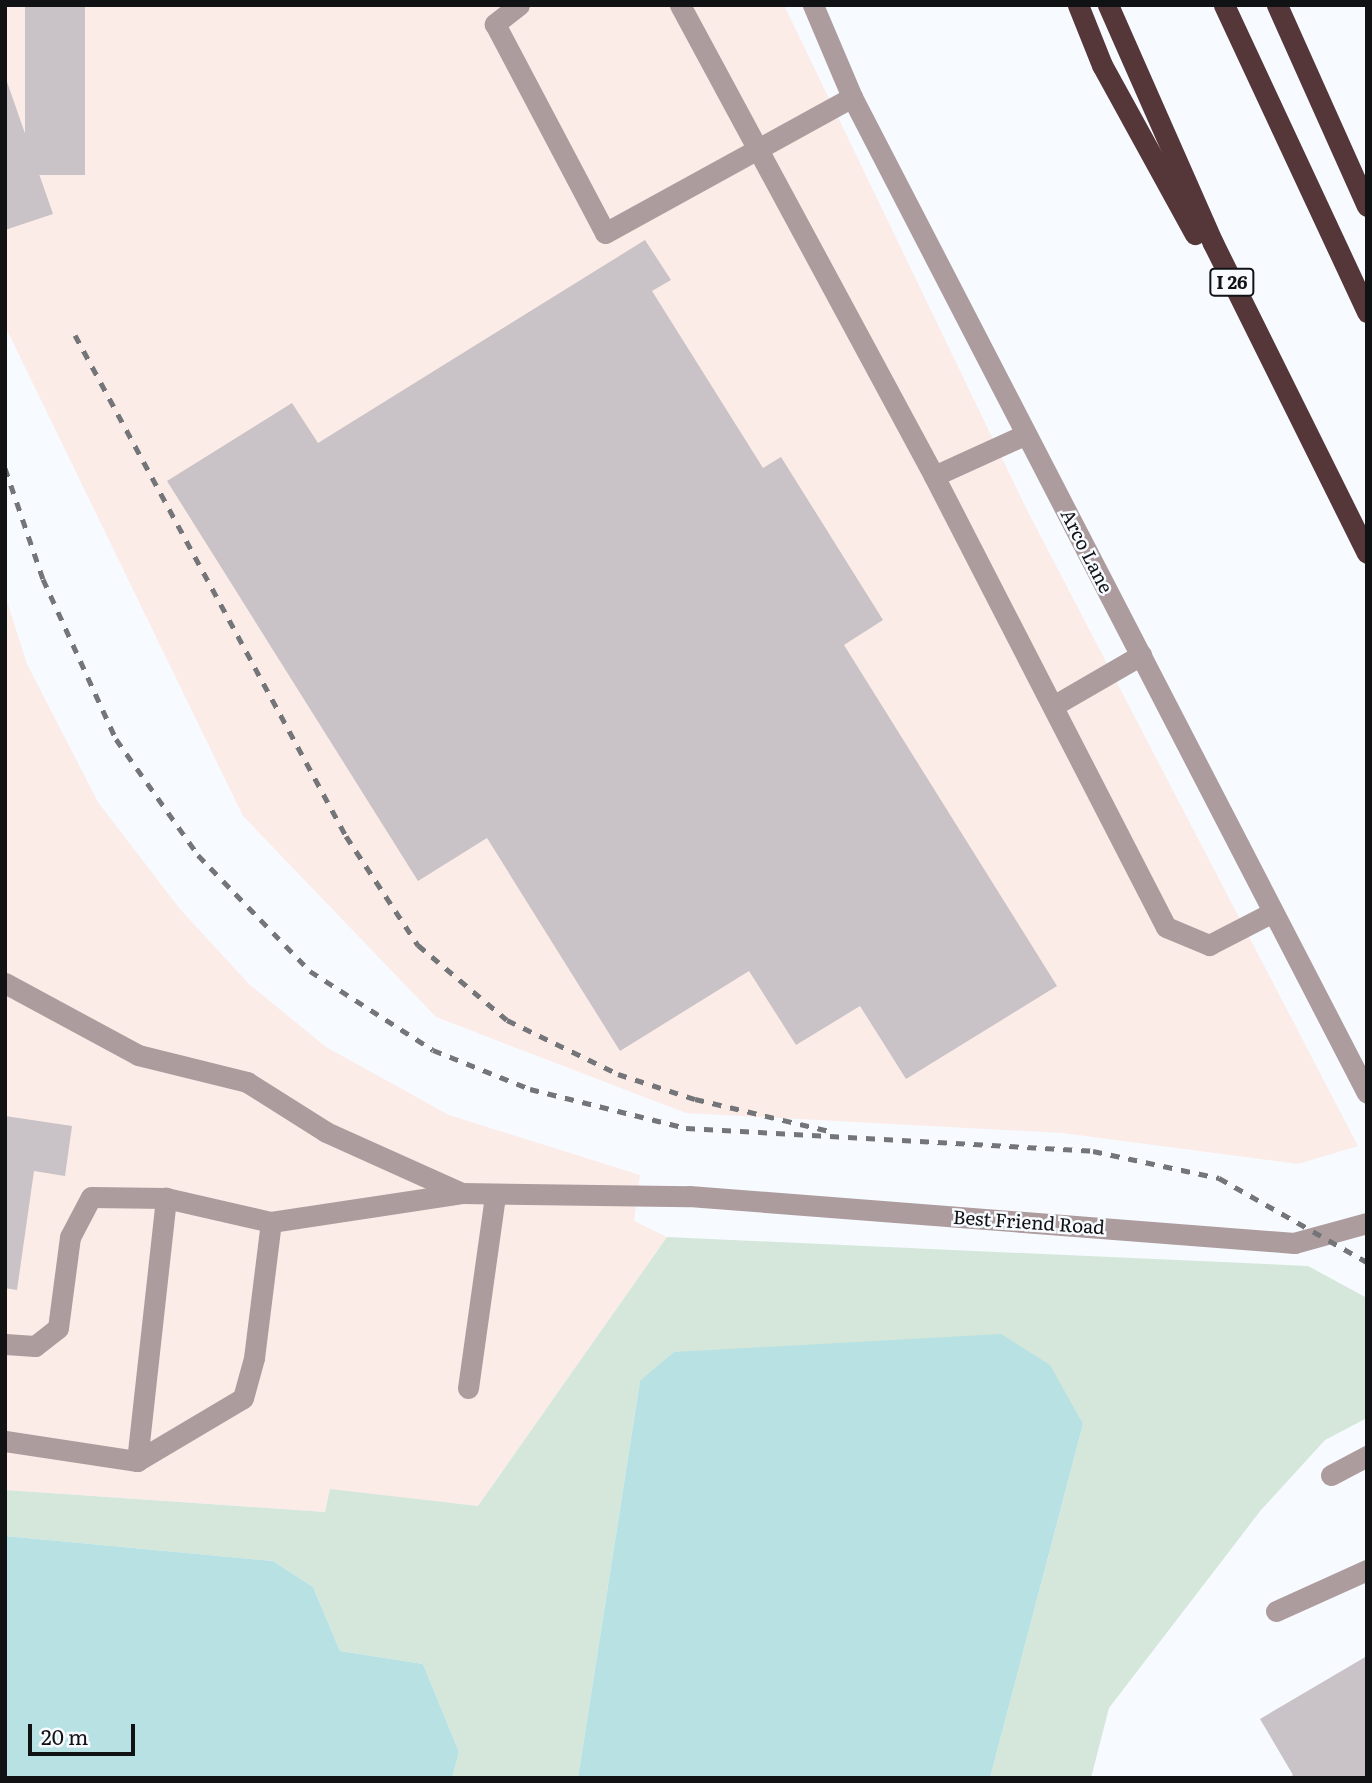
<!DOCTYPE html>
<html>
<head>
<meta charset="utf-8">
<style>
	body { margin:0 }
	#map { position:relative; width:1372px; height:1783px; overflow:hidden; background:#f7faff; font-family:Literata,serif }
	div>[style] { position:absolute }
	.industrial>* { inset:0; background:#fcece8 }
	.green>* { inset:0; background:#d4e7da }
	.water>* { inset:0; background:#b7e1e3 }
	.building>* { inset:0; background:#c9c2c6; transform-origin:0 0 }
	.lane>* { height:21px; margin:-10.5px; padding:0 10.5px; transform-origin:10.5px; border-radius:10.5px; background:#ad9c9d }
	.street>* { height:21px; margin:-10.5px; padding:0 10.5px; transform-origin:10.5px; border-radius:10.5px; background:#ad9c9d }
	.highway>* { height:21px; margin:-10.5px; padding:0 10.5px; transform-origin:10.5px; border-radius:10.5px; background:#553739 }
	.rail>* { height:5px; margin-top:-2.5px; transform-origin:0; background:repeating-linear-gradient(90deg,#737578 0 9px,transparent 0 18px) }
	span { translate:-50% -50%; white-space:nowrap; text-align:center; line-height:1.15; -webkit-text-stroke:5px #f7faff; paint-order:stroke }
	.shield-label span { padding:2px 5px; background:#f7faff; border:2px solid; border-radius:5px; -webkit-text-stroke-width:0 }
	.shield-label { font-size:18px; color:#111214; font-weight:700 }
	.street-label { font-size:19px; color:#111214 }
	.frame { position:absolute; inset:0; border:7px solid #111214; pointer-events:none }
	.scale { position:absolute; left:28px; top:1724px; width:107px; height:32px; box-sizing:border-box; border:4px solid #111214; border-top:0; padding-left:9px; font-size:21px; line-height:24px; white-space:nowrap; color:#111214; -webkit-text-stroke:5px #f7faff; paint-order:stroke }
</style>
</head>
<body>
<div id="map">
	<div class="industrial">
		<i style="clip-path:polygon(5px 5px,784px 5px,1026px 508px,1358px 1146px,1298px 1164px,1062px 1133px,686px 1113px,436px 1017px,243px 816px,5px 326px)"></i>
		<i style="clip-path:polygon(5px 595px,27px 664px,98px 802px,179px 908px,249px 984px,326px 1047px,449px 1115px,640px 1175px,634px 1221px,667px 1237px,478px 1506px,330px 1490px,325px 1512px,5px 1490px)"></i>
	</div>
	<div class="green">
		<i style="clip-path:polygon(667px 1237px,1308px 1266px,1367px 1298px,1367px 1418px,1325px 1440px,1261px 1510px,1109px 1708px,1091px 1778px,990px 1778px,1083px 1424px,640px 1381px,578px 1778px,452px 1778px,459px 1752px,423px 1664px,340px 1651px,313px 1587px,273px 1561px,5px 1536px,5px 1490px,325px 1512px,330px 1489px,478px 1506px)"></i>
	</div>
	<div class="water">
		<i style="clip-path:polygon(1001px 1334px,1050px 1365px,1083px 1424px,990px 1778px,578px 1778px,640px 1381px,674px 1352px)"></i>
		<i style="clip-path:polygon(5px 1536px,273px 1561px,313px 1587px,340px 1651px,423px 1664px,459px 1752px,452px 1778px,5px 1778px)"></i>
	</div>
	<div class="building">
		<i style="left:25px;top:5px;width:60px;height:170px"></i>
		<i style="clip-path:polygon(5px 76px,53px 214px,5px 230px)"></i>
		<i style="clip-path:polygon(645px 240px,671px 280px,652px 291px,763px 468px,781px 457px,883px 620px,844px 645px,1057px 986px,906px 1079px,860px 1006px,796px 1045px,749px 971px,620px 1051px,487px 838px,418px 881px,167px 481px,292px 403px,318px 443px)"></i>
		<i style="clip-path:polygon(5px 1116px,72px 1126px,65px 1176px,34px 1171px,17px 1290px,5px 1288px)"></i>
		<i style="clip-path:polygon(1367px 1656px,1367px 1778px,1288px 1778px,1293px 1775px,1260px 1719px)"></i>
	</div>
	<div class="lane">
		<i style="left:519px;top:5px;width:31px;rotate:142deg"></i>
		<i style="left:495px;top:24px;width:236px;rotate:62.2deg"></i>
		<i style="left:605px;top:233px;width:282px;rotate:-28.8deg"></i>
		<i style="left:680px;top:5px;width:535px;rotate:61.66deg"></i>
		<i style="left:934px;top:476px;width:101px;rotate:-24.5deg"></i>
		<i style="left:934px;top:476px;width:507px;rotate:62.78deg"></i>
		<i style="left:1166px;top:927px;width:47px;rotate:22.7deg"></i>
		<i style="left:1209px;top:945px;width:72px;rotate:-27.3deg"></i>
		<i style="left:1053px;top:706px;width:102px;rotate:-30.1deg"></i>
		<i style="left:5px;top:983px;width:151px;rotate:28.4deg"></i>
		<i style="left:138px;top:1055px;width:112px;rotate:13.9deg"></i>
		<i style="left:247px;top:1082px;width:93px;rotate:32.3deg"></i>
		<i style="left:326px;top:1132px;width:149px;rotate:24.2deg"></i>
		<i style="left:462px;top:1193px;width:227px;rotate:0.8deg"></i>
		<i style="left:5px;top:1344px;width:30px;rotate:4deg"></i>
		<i style="left:35px;top:1346px;width:29px;rotate:-38deg"></i>
		<i style="left:58px;top:1328px;width:92px;rotate:-82.5deg"></i>
		<i style="left:70px;top:1237px;width:45px;rotate:-62.3deg"></i>
		<i style="left:91px;top:1197px;width:75px;rotate:0.8deg"></i>
		<i style="left:166px;top:1198px;width:108px;rotate:12.9deg"></i>
		<i style="left:468px;top:1388px;width:194px;rotate:-82deg"></i>
		<i style="left:5px;top:1441px;width:134px;rotate:8.6deg"></i>
		<i style="left:137px;top:1461px;width:123px;rotate:-30.7deg"></i>
		<i style="left:243px;top:1398px;width:41px;rotate:-74.6deg"></i>
		<i style="left:254px;top:1358px;width:137px;rotate:-82.9deg"></i>
		<i style="left:271px;top:1222px;width:193px;rotate:-8.6deg"></i>
		<i style="left:137px;top:1461px;width:265px;rotate:-83.7deg"></i>
		<i style="left:1331px;top:1475px;width:41px;rotate:-27.8deg"></i>
		<i style="left:1276px;top:1611px;width:100px;rotate:-24.3deg"></i>
	</div>
	<div class="street">
		<i style="left:813px;top:5px;width:100px;rotate:67deg"></i>
		<i style="left:852px;top:97px;width:1121px;rotate:62.66deg"></i>
		<i style="left:689px;top:1196px;width:607px;rotate:4.44deg"></i>
		<i style="left:1294px;top:1243px;width:76px;rotate:-15.3deg"></i>
	</div>
	<div class="highway">
		<i style="left:1078px;top:5px;width:65px;rotate:68.2deg"></i>
		<i style="left:1102px;top:65px;width:193px;rotate:61.2deg"></i>
		<i style="left:1108px;top:5px;width:260px;rotate:66.2deg"></i>
		<i style="left:1213px;top:243px;width:346px;rotate:63.6deg"></i>
		<i style="left:1224px;top:5px;width:339px;rotate:65deg"></i>
		<i style="left:1277px;top:5px;width:220px;rotate:65.9deg"></i>
	</div>
	<div class="rail">
		<i style="left:75px;top:335px;width:570px;rotate:61.59deg"></i>
		<i style="left:346px;top:836px;width:131px;rotate:56.6deg"></i>
		<i style="left:418px;top:945px;width:116px;rotate:40.1deg"></i>
		<i style="left:507px;top:1020px;width:123px;rotate:25.9deg"></i>
		<i style="left:618px;top:1074px;width:81px;rotate:18deg"></i>
		<i style="left:695px;top:1099px;width:138px;rotate:13.4deg"></i>
		<i style="left:5px;top:468px;width:117px;rotate:71.1deg"></i>
		<i style="left:43px;top:579px;width:176px;rotate:65.5deg"></i>
		<i style="left:116px;top:739px;width:142px;rotate:54.7deg"></i>
		<i style="left:198px;top:855px;width:161px;rotate:46deg"></i>
		<i style="left:310px;top:971px;width:146px;rotate:32.7deg"></i>
		<i style="left:433px;top:1050px;width:105px;rotate:21.9deg"></i>
		<i style="left:530px;top:1089px;width:161px;rotate:14deg"></i>
		<i style="left:686px;top:1128px;width:408px;rotate:3.2deg"></i>
		<i style="left:1093px;top:1151px;width:129px;rotate:12.1deg"></i>
		<i style="left:1219px;top:1178px;width:170px;rotate:29.6deg"></i>
	</div>
	<div class="shield-label">
		<span style="left:1232px;top:282px">I 26</span>
	</div>
	<div class="street-label">
		<span style="left:1087px;top:551px;rotate:63deg">Arco Lane</span>
		<span style="left:1029px;top:1222px;rotate:4deg">Best Friend Road</span>
	</div>
	<div class="frame"></div>
	<div class="scale">20 m</div>
</div>
</body>
</html>
